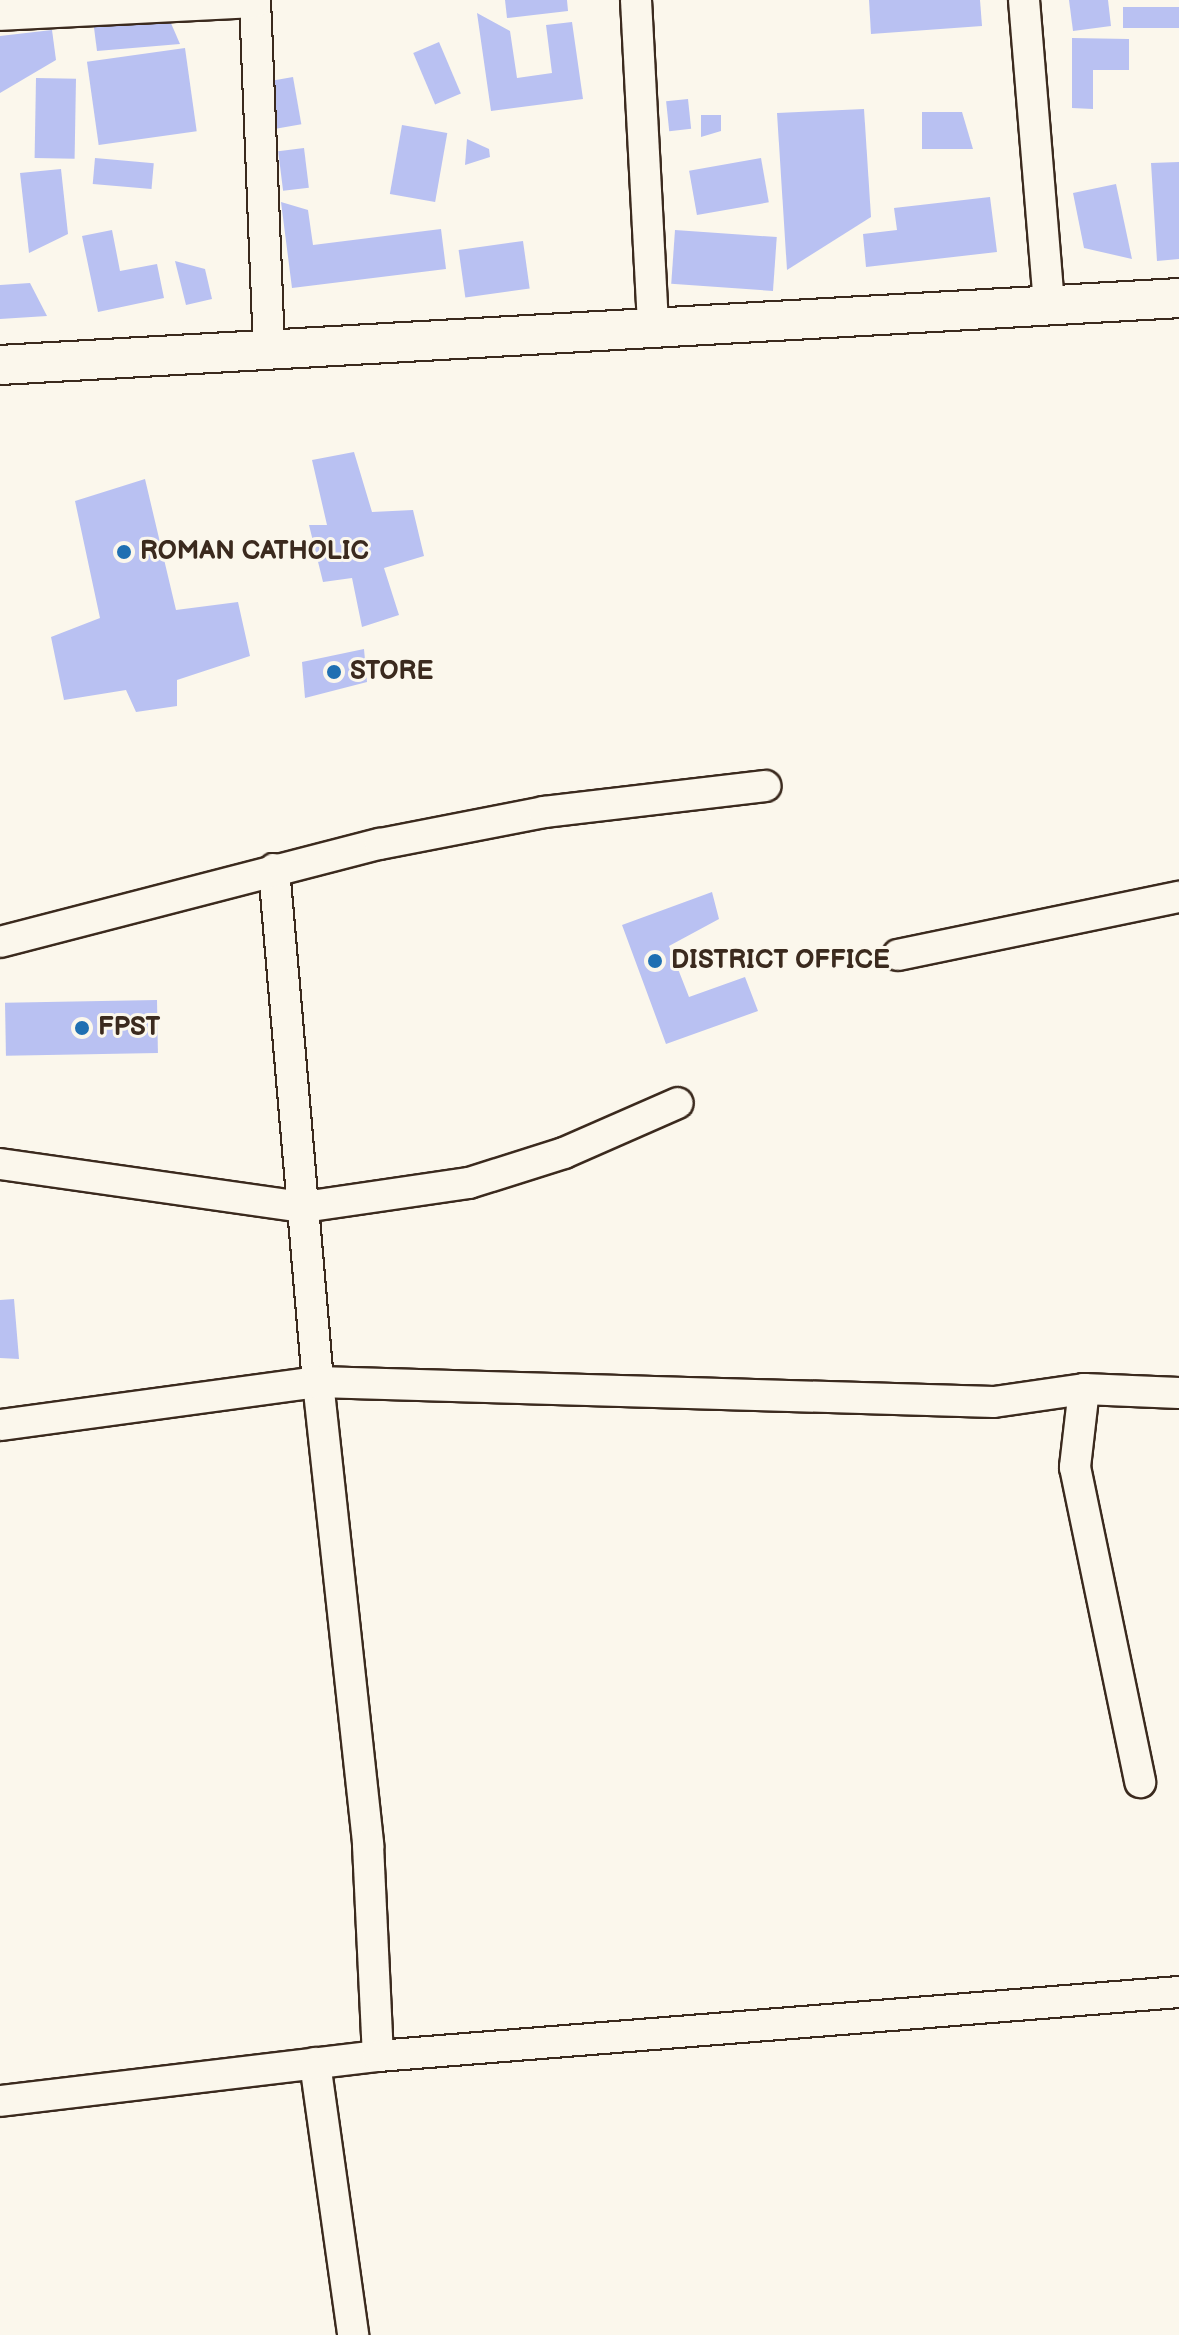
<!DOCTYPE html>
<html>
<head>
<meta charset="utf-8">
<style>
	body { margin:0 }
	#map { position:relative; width:1179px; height:2335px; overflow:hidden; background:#fbf7ec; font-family:"Balsamiq Sans",sans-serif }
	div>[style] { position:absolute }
	.building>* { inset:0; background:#b9c1f2; transform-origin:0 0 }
	.roads { filter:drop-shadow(2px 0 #3b2a1e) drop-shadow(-2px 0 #3b2a1e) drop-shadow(0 2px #3b2a1e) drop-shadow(0 -2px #3b2a1e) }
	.minor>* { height:30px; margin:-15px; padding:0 15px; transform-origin:15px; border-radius:15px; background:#fbf7ec }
	.tertiary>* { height:38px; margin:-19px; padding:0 19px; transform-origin:19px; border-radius:19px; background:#fbf7ec }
	.dots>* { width:22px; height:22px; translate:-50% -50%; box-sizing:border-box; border:4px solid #fbf7ec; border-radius:50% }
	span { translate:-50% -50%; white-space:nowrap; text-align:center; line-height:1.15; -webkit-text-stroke:6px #fbf7ec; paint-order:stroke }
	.poi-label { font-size:26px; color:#3b2a1e; font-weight:700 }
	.left { translate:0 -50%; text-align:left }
</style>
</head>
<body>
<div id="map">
	<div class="building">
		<i style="clip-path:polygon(505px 0,567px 0,568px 11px,507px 18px)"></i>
		<i style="clip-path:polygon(869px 0,980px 0,982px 26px,871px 34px)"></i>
		<i style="clip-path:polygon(1069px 0,1108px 0,1111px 26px,1073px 31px)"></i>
		<i style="left:1179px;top:7px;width:21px;height:56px;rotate:90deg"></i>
		<i style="clip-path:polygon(477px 13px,510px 31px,517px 78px,552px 73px,546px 25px,572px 22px,583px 99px,491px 111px)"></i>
		<i style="clip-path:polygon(167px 14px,180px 44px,97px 51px,93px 20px)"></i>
		<i style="clip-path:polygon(52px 30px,56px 60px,0 93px,0 36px)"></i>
		<i style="clip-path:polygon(1072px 38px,1129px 39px,1129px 70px,1093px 70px,1093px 109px,1072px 108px)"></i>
		<i style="left:439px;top:42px;width:56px;height:28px;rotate:67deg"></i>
		<i style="left:185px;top:48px;width:84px;height:99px;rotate:82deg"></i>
		<i style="left:293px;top:77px;width:48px;height:26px;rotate:80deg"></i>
		<i style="left:36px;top:78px;width:40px;height:80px;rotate:1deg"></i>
		<i style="left:688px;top:99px;width:30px;height:22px;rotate:84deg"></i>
		<i style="clip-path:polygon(864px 109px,871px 217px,787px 270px,777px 113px)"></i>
		<i style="clip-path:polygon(922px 112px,962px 112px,973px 149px,922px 149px)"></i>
		<i style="clip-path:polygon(701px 115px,721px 115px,721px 131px,701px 137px)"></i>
		<i style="left:402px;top:125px;width:46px;height:70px;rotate:10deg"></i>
		<i style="clip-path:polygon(467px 139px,489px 149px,490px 157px,465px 165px)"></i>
		<i style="left:304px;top:148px;width:40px;height:26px;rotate:83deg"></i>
		<i style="left:95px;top:158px;width:59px;height:26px;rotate:5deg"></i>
		<i style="left:761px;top:158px;width:45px;height:73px;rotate:80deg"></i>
		<i style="clip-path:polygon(1179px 162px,1179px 259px,1157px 261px,1151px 163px)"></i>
		<i style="clip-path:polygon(61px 169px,68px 234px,29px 253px,20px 173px)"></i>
		<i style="clip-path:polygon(1116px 184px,1132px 259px,1084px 248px,1073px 193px)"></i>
		<i style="clip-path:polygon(990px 197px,997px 252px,866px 267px,863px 234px,897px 230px,894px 208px)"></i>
		<i style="clip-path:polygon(281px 202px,308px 210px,313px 245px,441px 229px,446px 269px,292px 288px)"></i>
		<i style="clip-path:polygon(112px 230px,120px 271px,157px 264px,164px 298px,98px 312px,82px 236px)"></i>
		<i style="left:675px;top:230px;width:102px;height:54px;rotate:4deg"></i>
		<i style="left:523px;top:241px;width:48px;height:65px;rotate:82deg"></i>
		<i style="clip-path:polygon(175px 261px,205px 269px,212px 299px,186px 305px)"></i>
		<i style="clip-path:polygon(30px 283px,47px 316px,0 319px,0 285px)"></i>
		<i style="clip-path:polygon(354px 452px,372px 512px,413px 510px,424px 556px,384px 568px,399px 615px,362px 627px,352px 578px,323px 582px,309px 525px,327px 525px,312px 460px)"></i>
		<i style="clip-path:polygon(145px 479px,176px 610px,238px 602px,250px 656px,177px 680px,177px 706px,136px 712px,126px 690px,64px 700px,51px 637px,100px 618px,75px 501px)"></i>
		<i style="clip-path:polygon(364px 649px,367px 682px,305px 698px,302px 662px)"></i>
		<i style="clip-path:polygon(712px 892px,719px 919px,669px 946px,689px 997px,745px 977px,758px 1011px,666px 1044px,622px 925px)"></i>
		<i style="left:157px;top:1000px;width:53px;height:152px;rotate:89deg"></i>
		<i style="clip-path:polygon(14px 1299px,19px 1359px,0 1358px,0 1300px)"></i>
	</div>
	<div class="roads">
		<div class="minor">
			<i style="left:255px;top:0;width:351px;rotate:87.7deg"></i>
			<i style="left:636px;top:0;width:327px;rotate:87deg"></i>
			<i style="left:1024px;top:0;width:306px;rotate:85.3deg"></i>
			<i style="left:0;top:15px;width:255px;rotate:-2.9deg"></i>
			<i style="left:274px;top:869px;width:515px;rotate:85.1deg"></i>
			<i style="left:318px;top:1382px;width:466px;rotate:83.8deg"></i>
			<i style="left:368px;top:1845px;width:211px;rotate:87.3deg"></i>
			<i style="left:0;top:942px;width:392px;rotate:-14.5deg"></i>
			<i style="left:380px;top:844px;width:167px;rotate:-11deg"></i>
			<i style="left:544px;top:812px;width:223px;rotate:-6.7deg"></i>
			<i style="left:898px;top:955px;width:287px;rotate:-11.7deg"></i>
			<i style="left:0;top:1164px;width:307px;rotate:8.1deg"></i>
			<i style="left:304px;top:1207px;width:167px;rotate:-8.3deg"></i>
			<i style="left:469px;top:1183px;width:100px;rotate:-17.5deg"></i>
			<i style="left:564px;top:1153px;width:124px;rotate:-23.7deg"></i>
			<i style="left:1084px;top:1389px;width:79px;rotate:96.6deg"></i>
			<i style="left:1075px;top:1467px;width:322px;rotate:78.3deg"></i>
			<i style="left:0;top:1425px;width:321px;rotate:-7.7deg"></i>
			<i style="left:318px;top:1382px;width:676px;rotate:1.69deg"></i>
			<i style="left:994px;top:1402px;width:91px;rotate:-8.2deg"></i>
			<i style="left:1084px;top:1389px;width:95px;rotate:2.4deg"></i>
			<i style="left:315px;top:2063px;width:275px;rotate:82deg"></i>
			<i style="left:0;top:2101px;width:381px;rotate:-6.8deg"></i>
			<i style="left:378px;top:2056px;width:804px;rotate:-4.57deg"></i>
		</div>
		<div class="tertiary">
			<i style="left:0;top:365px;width:1181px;rotate:-3.25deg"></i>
		</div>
	</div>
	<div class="dots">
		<i style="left:124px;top:552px;background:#1f6fb2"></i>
		<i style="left:334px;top:672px;background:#1f6fb2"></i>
		<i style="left:655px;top:961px;background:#1f6fb2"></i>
		<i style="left:82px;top:1028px;background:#1f6fb2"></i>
	</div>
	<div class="poi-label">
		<span class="left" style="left:140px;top:552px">ROMAN CATHOLIC</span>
		<span class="left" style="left:350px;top:672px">STORE</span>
		<span class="left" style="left:671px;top:961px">DISTRICT OFFICE</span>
		<span class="left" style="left:98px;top:1028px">FPST</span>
	</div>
</div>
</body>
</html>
